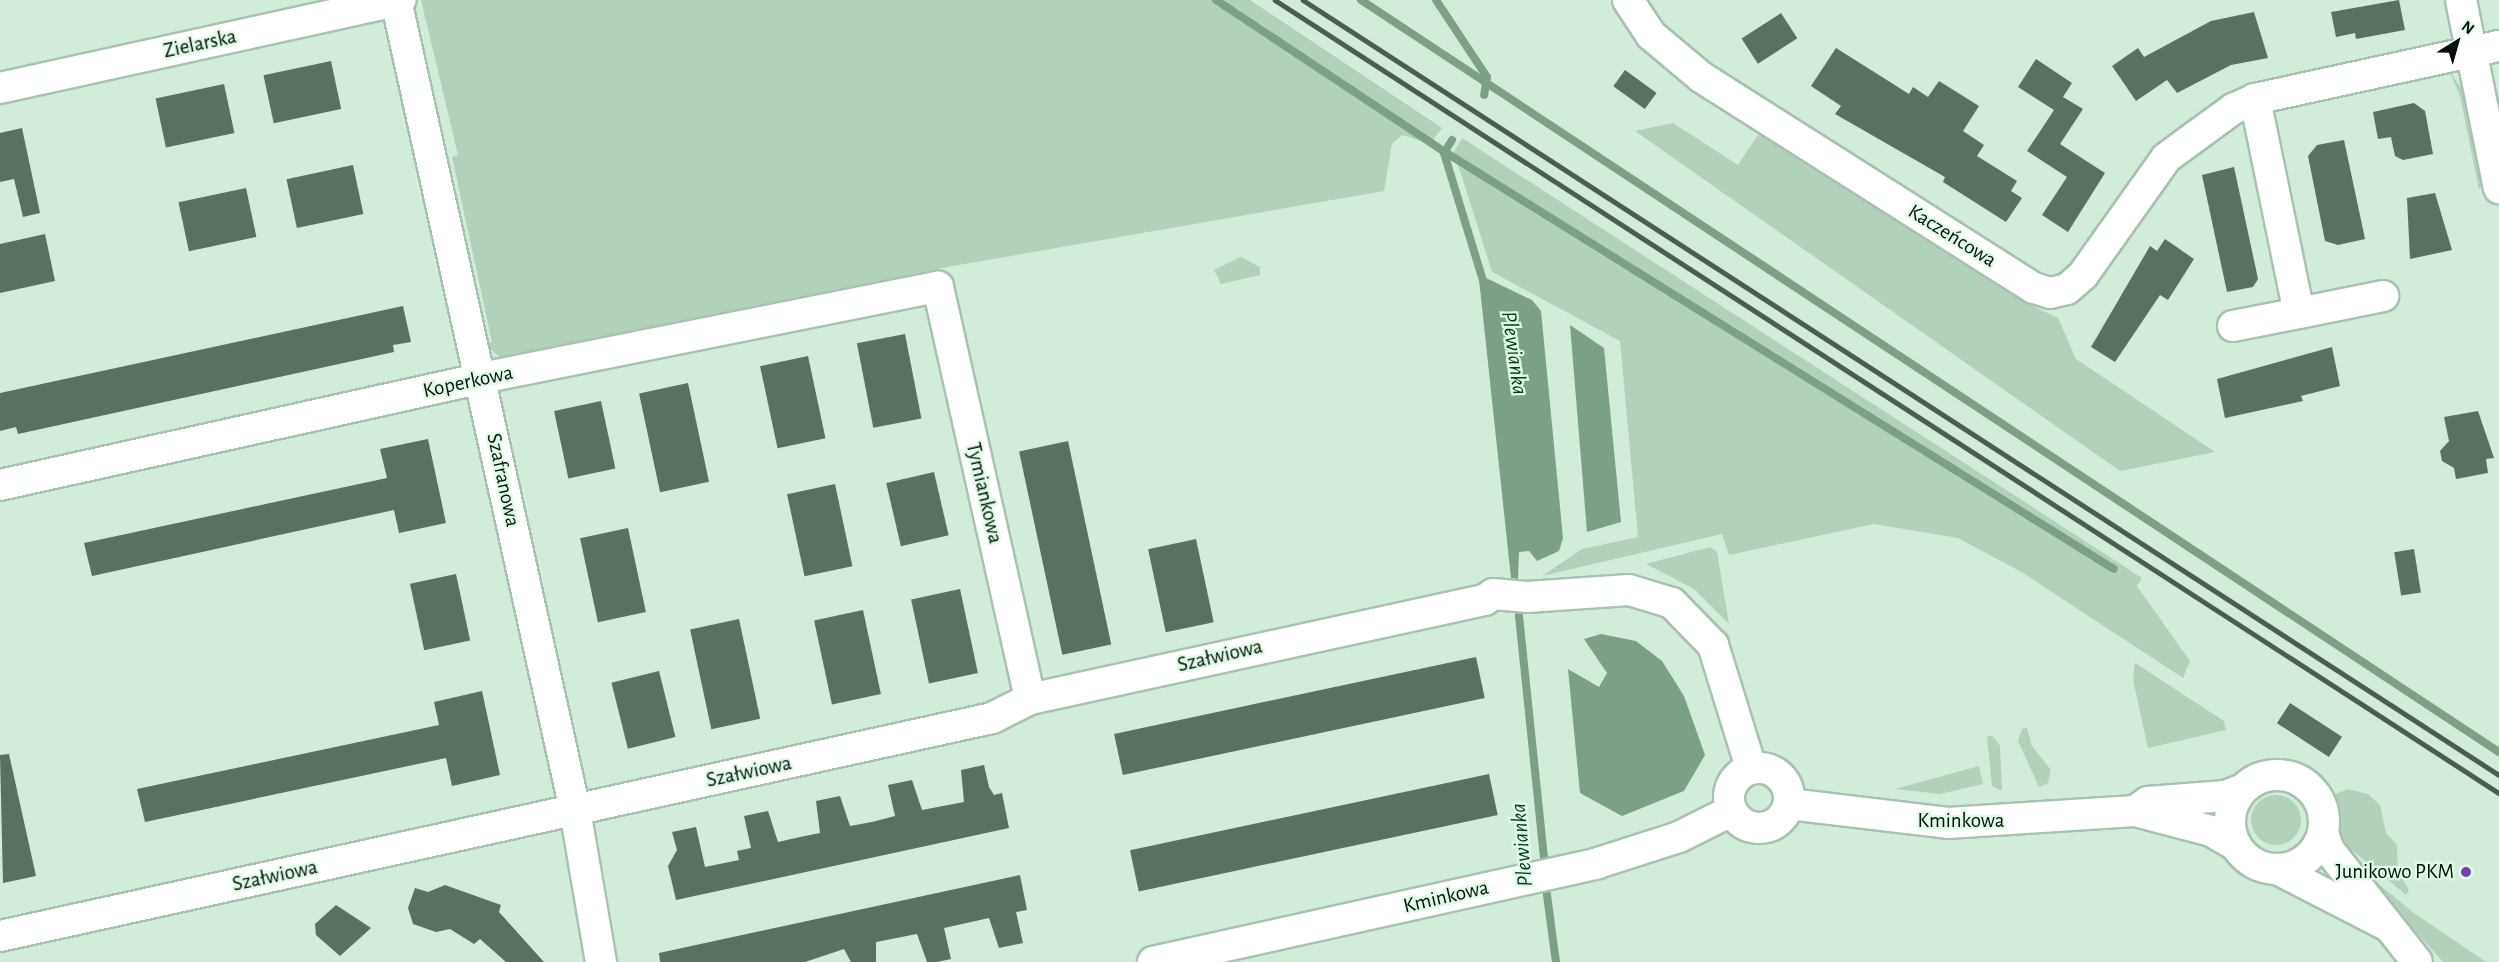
<!DOCTYPE html>
<html>
<head>
<meta charset="utf-8">
<style>
	body { margin:0 }
	#map { position:relative; width:2499px; height:962px; overflow:hidden; background:#d1edd9; font-family:"Alegreya Sans",sans-serif }
	div>[style] { position:absolute }
	.green>* { inset:0; background:#b2d1bb }
	.round { border-radius:50% }
	.water>* { inset:0; background:#7ba086 }
	.stream>* { height:8px; margin:-4px; padding:0 4px; transform-origin:4px; border-radius:4px; background:#7ba086 }
	.building>* { inset:0; background:#587160; transform-origin:0 0 }
	.roads { filter:drop-shadow(2px 0 #a7c2ae) drop-shadow(-2px 0 #a7c2ae) drop-shadow(0 2px #a7c2ae) drop-shadow(0 -2px #a7c2ae) }
	.minor>* { height:30px; margin:-15px; padding:0 15px; transform-origin:15px; border-radius:15px; background:#fff }
	.minor>.ring { margin:-15px; padding:0; box-sizing:content-box; background:none; border:30px solid #fff; border-radius:50% }
	.rail>* { height:4.5px; margin:-2.25px; padding:0 2.25px; transform-origin:2.25px; border-radius:2.25px; background:#4c5c51 }
	.dots>* { width:16px; height:16px; translate:-50% -50%; box-sizing:border-box; border:3px solid #defbe6; border-radius:50% }
	span { translate:-50% -50%; white-space:nowrap; text-align:center; line-height:1.15; -webkit-text-stroke:4.5px #defbe6; paint-order:stroke }
	.street-label { font-size:21px; color:#060f09 }
	.poi-label { font-size:21px; color:#060f09 }
	.right { translate:-100% -50%; text-align:right }
	.water-label { font-size:22px; color:#06361b; font-style:italic }
	.north { position:absolute; left:2427px; top:12px; width:60px; height:60px; -webkit-text-stroke:4px #defbe6; paint-order:stroke; rotate:37deg; font-size:16px; font-weight:700; line-height:24px; text-align:center; color:#060f09 }
	.north::after { content:''; display:block; margin:auto; width:21px; height:27px; background:#060f09; clip-path:polygon(50% 0,100% 100%,50% 72%,0 100%) }
</style>
</head>
<body>
<div id="map">
	<div class="green">
		<i style="clip-path:polygon(421px 0,1250px 0,1442px 128px,1430px 144px,1402px 135px,1392px 144px,1384px 191px,947px 267px,504px 361px,485px 344px,492px 342px,452px 157px,458px 155px)"></i>
		<i style="clip-path:polygon(2449px 71px,2466px 94px,2484px 184px,2479px 189px,2460px 96px)"></i>
		<i style="clip-path:polygon(1673px 123px,1738px 165px,1759px 133px,2022px 301px,2058px 318px,2076px 359px,2215px 452px,2120px 471px,1635px 131px)"></i>
		<i style="clip-path:polygon(1462px 138px,2142px 578px,2137px 586px,2190px 661px,2183px 678px,2023px 573px,1958px 538px,1874px 524px,1729px 555px,1722px 534px,1542px 576px,1582px 549px,1638px 537px,1620px 341px,1492px 272px,1454px 152px)"></i>
		<i style="clip-path:polygon(1241px 257px,1260px 267px,1260px 275px,1221px 284px,1214px 270px)"></i>
		<i style="clip-path:polygon(1710px 547px,1717px 552px,1729px 624px,1694px 589px,1646px 564px)"></i>
		<i style="clip-path:polygon(2135px 663px,2224px 721px,2226px 730px,2148px 748px,2133px 680px)"></i>
		<i style="clip-path:polygon(2027px 728px,2032px 746px,2051px 770px,2048px 783px,2039px 787px,2018px 741px,2022px 729px)"></i>
		<i style="clip-path:polygon(1992px 735px,2000px 746px,2002px 791px,1992px 786px,1987px 737px)"></i>
		<i style="clip-path:polygon(1979px 766px,1983px 784px,1940px 794px,1895px 789px)"></i>
		<i style="clip-path:polygon(2348px 789px,2368px 794px,2380px 805px,2386px 833px,2397px 845px,2398px 872px,2409px 890px,2406px 895px,2353px 851px,2347px 856px,2330px 796px)"></i>
		<i class="round" style="left:2251px;top:795px;width:50px;height:50px"></i>
		<i style="clip-path:polygon(2359px 868px,2414px 913px,2486px 962px,2443px 962px)"></i>
	</div>
	<div class="water">
		<i style="clip-path:polygon(1486px 278px,1532px 300px,1541px 311px,1563px 538px,1559px 551px,1537px 561px,1529px 551px,1519px 552px,1518px 579px,1511px 578px,1479px 279px)"></i>
		<i style="clip-path:polygon(1570px 325px,1604px 348px,1621px 522px,1587px 532px)"></i>
		<i style="clip-path:polygon(1601px 634px,1636px 641px,1662px 661px,1684px 696px,1705px 755px,1684px 791px,1622px 816px,1580px 793px,1568px 669px,1599px 687px,1607px 673px,1584px 639px)"></i>
	</div>
	<div class="stream">
		<i style="left:1216px;top:0;width:275px;rotate:33.6deg"></i>
		<i style="left:1445px;top:152px;width:788px;rotate:31.94deg"></i>
		<i style="left:1361px;top:0;width:1364px;rotate:33.46deg"></i>
		<i style="left:1436px;top:0;width:92px;rotate:56.5deg"></i>
		<i style="left:1487px;top:77px;width:18px;rotate:99deg"></i>
		<i style="left:1452px;top:140px;width:15px;rotate:122deg"></i>
		<i style="left:1444px;top:153px;width:140px;rotate:73deg"></i>
		<i style="left:1519px;top:616px;width:253px;rotate:84.1deg"></i>
		<i style="left:1545px;top:880px;width:83px;rotate:82.4deg"></i>
	</div>
	<div class="building">
		<i style="clip-path:polygon(2399px 0,2405px 30px,2356px 39px,2355px 33px,2336px 37px,2331px 12px)"></i>
		<i style="clip-path:polygon(2254px 12px,2268px 58px,2231px 65px,2177px 93px,2167px 80px,2136px 101px,2112px 66px,2138px 48px,2144px 57px,2211px 21px)"></i>
		<i style="left:1781px;top:13px;width:30px;height:47px;rotate:57deg"></i>
		<i style="clip-path:polygon(1836px 48px,1909px 94px,1913px 87px,1928px 97px,1939px 81px,1979px 106px,1963px 131px,1984px 145px,1977px 156px,2017px 181px,2011px 191px,2022px 198px,2006px 222px,1943px 182px,1945px 177px,1835px 114px,1841px 106px,1811px 86px)"></i>
		<i style="clip-path:polygon(2036px 59px,2072px 83px,2063px 97px,2083px 109px,2060px 144px,2105px 173px,2068px 232px,2042px 215px,2067px 177px,2027px 151px,2054px 110px,2018px 87px)"></i>
		<i style="left:331px;top:61px;width:49px;height:69px;rotate:78deg"></i>
		<i style="left:1625px;top:70px;width:39px;height:20px;rotate:36deg"></i>
		<i style="left:224px;top:84px;width:50px;height:70px;rotate:78deg"></i>
		<i style="clip-path:polygon(2414px 103px,2425px 111px,2433px 154px,2403px 160px,2395px 156px,2391px 137px,2378px 139px,2373px 112px)"></i>
		<i style="clip-path:polygon(22px 128px,40px 213px,23px 217px,14px 179px,0 182px,0 133px)"></i>
		<i style="clip-path:polygon(2344px 140px,2365px 239px,2338px 245px,2325px 241px,2308px 156px,2317px 145px)"></i>
		<i style="left:353px;top:165px;width:50px;height:68px;rotate:78deg"></i>
		<i style="clip-path:polygon(2234px 167px,2258px 279px,2253px 287px,2227px 292px,2202px 175px)"></i>
		<i style="left:246px;top:188px;width:50px;height:69px;rotate:78deg"></i>
		<i style="clip-path:polygon(2435px 193px,2452px 250px,2410px 259px,2407px 198px)"></i>
		<i style="clip-path:polygon(45px 234px,55px 281px,0 293px,0 244px)"></i>
		<i style="clip-path:polygon(2165px 239px,2194px 259px,2168px 300px,2160px 295px,2115px 362px,2091px 347px,2150px 246px,2157px 251px)"></i>
		<i style="clip-path:polygon(403px 306px,411px 342px,393px 345px,394px 352px,18px 434px,16px 427px,0 431px,0 393px)"></i>
		<i style="left:905px;top:334px;width:86px;height:49px;rotate:79deg"></i>
		<i style="clip-path:polygon(2332px 347px,2340px 386px,2301px 396px,2303px 401px,2225px 418px,2217px 379px)"></i>
		<i style="left:808px;top:356px;width:84px;height:49px;rotate:78deg"></i>
		<i style="left:688px;top:383px;width:101px;height:50px;rotate:78deg"></i>
		<i style="left:601px;top:401px;width:69px;height:48px;rotate:78deg"></i>
		<i style="clip-path:polygon(2478px 411px,2494px 458px,2486px 459px,2488px 473px,2456px 479px,2454px 468px,2442px 461px,2440px 451px,2449px 441px,2444px 417px)"></i>
		<i style="clip-path:polygon(428px 439px,446px 523px,399px 533px,394px 510px,92px 576px,84px 543px,387px 478px,380px 449px)"></i>
		<i style="left:1068px;top:441px;width:208px;height:50px;rotate:78deg"></i>
		<i style="left:934px;top:472px;width:65px;height:49px;rotate:77deg"></i>
		<i style="left:835px;top:484px;width:84px;height:49px;rotate:78deg"></i>
		<i style="left:628px;top:528px;width:86px;height:49px;rotate:78deg"></i>
		<i style="left:1196px;top:539px;width:85px;height:49px;rotate:78deg"></i>
		<i style="left:2414px;top:549px;width:44px;height:20px;rotate:81deg"></i>
		<i style="left:456px;top:574px;width:68px;height:47px;rotate:78deg"></i>
		<i style="left:960px;top:589px;width:86px;height:50px;rotate:78deg"></i>
		<i style="left:863px;top:610px;width:86px;height:50px;rotate:78deg"></i>
		<i style="left:739px;top:619px;width:102px;height:50px;rotate:78deg"></i>
		<i style="left:1476px;top:657px;width:42px;height:370px;rotate:78deg"></i>
		<i style="left:659px;top:671px;width:68px;height:49px;rotate:76deg"></i>
		<i style="clip-path:polygon(482px 691px,500px 775px,452px 786px,446px 758px,145px 822px,137px 789px,439px 725px,434px 702px)"></i>
		<i style="left:2290px;top:703px;width:62px;height:24px;rotate:33deg"></i>
		<i style="clip-path:polygon(9px 754px,36px 876px,3px 883px,0 755px)"></i>
		<i style="clip-path:polygon(984px 765px,989px 787px,994px 795px,1002px 793px,1009px 828px,676px 900px,668px 866px,677px 850px,672px 832px,696px 827px,705px 867px,739px 860px,737px 851px,751px 848px,744px 816px,768px 811px,778px 842px,800px 837px,820px 833px,816px 801px,840px 796px,850px 826px,872px 822px,895px 816px,888px 785px,912px 780px,922px 810px,964px 802px,961px 770px)"></i>
		<i style="left:1489px;top:774px;width:42px;height:367px;rotate:78deg"></i>
		<i style="clip-path:polygon(1020px 875px,1027px 910px,1016px 912px,1023px 943px,999px 948px,989px 918px,944px 928px,951px 959px,937px 962px,927px 962px,917px 934px,876px 942px,876px 962px,851px 962px,844px 949px,805px 962px,660px 962px,659px 953px)"></i>
		<i style="clip-path:polygon(445px 885px,501px 905px,499px 912px,544px 962px,506px 962px,480px 939px,474px 944px,450px 929px,436px 932px,413px 924px,408px 908px,415px 888px,428px 892px)"></i>
		<i style="clip-path:polygon(336px 905px,371px 928px,340px 956px,316px 935px,315px 924px)"></i>
	</div>
	<div class="roads">
		<div class="minor">
			<i style="left:396px;top:0;width:830px;rotate:77.54deg"></i>
			<i style="left:575px;top:810px;width:154px;rotate:80.3deg"></i>
			<i style="left:1628px;top:0;width:42px;rotate:56.7deg"></i>
			<i style="left:1651px;top:35px;width:65px;rotate:40deg"></i>
			<i style="left:1701px;top:77px;width:394px;rotate:32.4deg"></i>
			<i style="left:2034px;top:288px;width:17px;rotate:17deg"></i>
			<i style="left:2050px;top:293px;width:17px;rotate:-13deg"></i>
			<i style="left:2067px;top:289px;width:21px;rotate:-41deg"></i>
			<i style="left:2083px;top:275px;width:143px;rotate:-54.6deg"></i>
			<i style="left:2166px;top:158px;width:83px;rotate:-36.2deg"></i>
			<i style="left:2233px;top:109px;width:24px;rotate:-24deg"></i>
			<i style="left:2255px;top:99px;width:250px;rotate:-12.3deg"></i>
			<i style="left:2461px;top:0;width:192px;rotate:78.6deg"></i>
			<i style="left:0;top:88px;width:410px;rotate:-12.4deg"></i>
			<i style="left:2255px;top:99px;width:218px;rotate:78.4deg"></i>
			<i style="left:2299px;top:313px;width:86px;rotate:-11.4deg"></i>
			<i style="left:2233px;top:326px;width:67px;rotate:-11.1deg"></i>
			<i style="left:0;top:485px;width:493px;rotate:-12.5deg"></i>
			<i style="left:481px;top:378px;width:466px;rotate:-11.3deg"></i>
			<i style="left:938px;top:287px;width:422px;rotate:77.4deg"></i>
			<i class="ring" style="left:1729px;top:768px;width:30px;height:30px"></i>
			<i class="ring" style="left:2230px;top:775px;width:64px;height:64px"></i>
			<i style="left:1789px;top:804px;width:160px;rotate:6.8deg"></i>
			<i style="left:1948px;top:823px;width:187px;rotate:-3.7deg"></i>
			<i style="left:2135px;top:811px;width:79px;rotate:14.7deg"></i>
			<i style="left:2211px;top:831px;width:28px;rotate:30deg"></i>
			<i style="left:2135px;top:811px;width:16px;rotate:-35deg"></i>
			<i style="left:2148px;top:802px;width:77px;rotate:-4.5deg"></i>
			<i style="left:2225px;top:796px;width:17px;rotate:-21deg"></i>
			<i style="left:2323px;top:833px;width:18px;rotate:71deg"></i>
			<i style="left:2329px;top:850px;width:142px;rotate:51.8deg"></i>
			<i style="left:2277px;top:869px;width:123px;rotate:27.2deg"></i>
			<i style="left:0;top:936px;width:1016px;rotate:-12.39deg"></i>
			<i style="left:992px;top:718px;width:42px;rotate:-26.6deg"></i>
			<i style="left:1030px;top:699px;width:466px;rotate:-12.3deg"></i>
			<i style="left:1485px;top:600px;width:10px;rotate:-37deg"></i>
			<i style="left:1493px;top:594px;width:34px;rotate:5deg"></i>
			<i style="left:1527px;top:597px;width:102px;rotate:-3.9deg"></i>
			<i style="left:1629px;top:590px;width:45px;rotate:16.8deg"></i>
			<i style="left:1672px;top:603px;width:59px;rotate:45.7deg"></i>
			<i style="left:1713px;top:645px;width:129px;rotate:72.8deg"></i>
			<i style="left:1153px;top:962px;width:456px;rotate:-12.5deg"></i>
			<i style="left:1598px;top:863px;width:85px;rotate:-17.8deg"></i>
			<i style="left:1679px;top:837px;width:58px;rotate:-26.6deg"></i>
		</div>
	</div>
	<div class="rail">
		<i style="left:1275px;top:0;width:1458px;rotate:32.94deg"></i>
		<i style="left:1303px;top:0;width:1425px;rotate:32.94deg"></i>
	</div>
	<div class="dots">
		<i style="left:2466px;top:872px;background:#793db3"></i>
	</div>
	<div class="street-label">
		<span style="left:200px;top:44px;rotate:-12deg">Zielarska</span>
		<span style="left:1952px;top:236px;rotate:32deg">Kaczeńcowa</span>
		<span style="left:468px;top:382px;rotate:-12deg">Koperkowa</span>
		<span style="left:503px;top:480px;rotate:78deg">Szafranowa</span>
		<span style="left:984px;top:493px;rotate:77deg">Tymiankowa</span>
		<span style="left:1220px;top:656px;rotate:-13deg">Szałwiowa</span>
		<span style="left:749px;top:772px;rotate:-12deg">Szałwiowa</span>
		<span style="left:1961px;top:821px">Kminkowa</span>
		<span style="left:275px;top:876px;rotate:-12deg">Szałwiowa</span>
		<span style="left:1446px;top:897px;rotate:-13deg">Kminkowa</span>
	</div>
	<div class="poi-label">
		<span class="right" style="left:2454px;top:872px">Junikowo PKM</span>
	</div>
	<div class="water-label">
		<span style="left:1514px;top:353px;rotate:82deg">Plewianka</span>
		<span style="left:1522px;top:845px;rotate:-95deg">Plewianka</span>
	</div>
	<div class="north">N</div>
</div>
</body>
</html>
